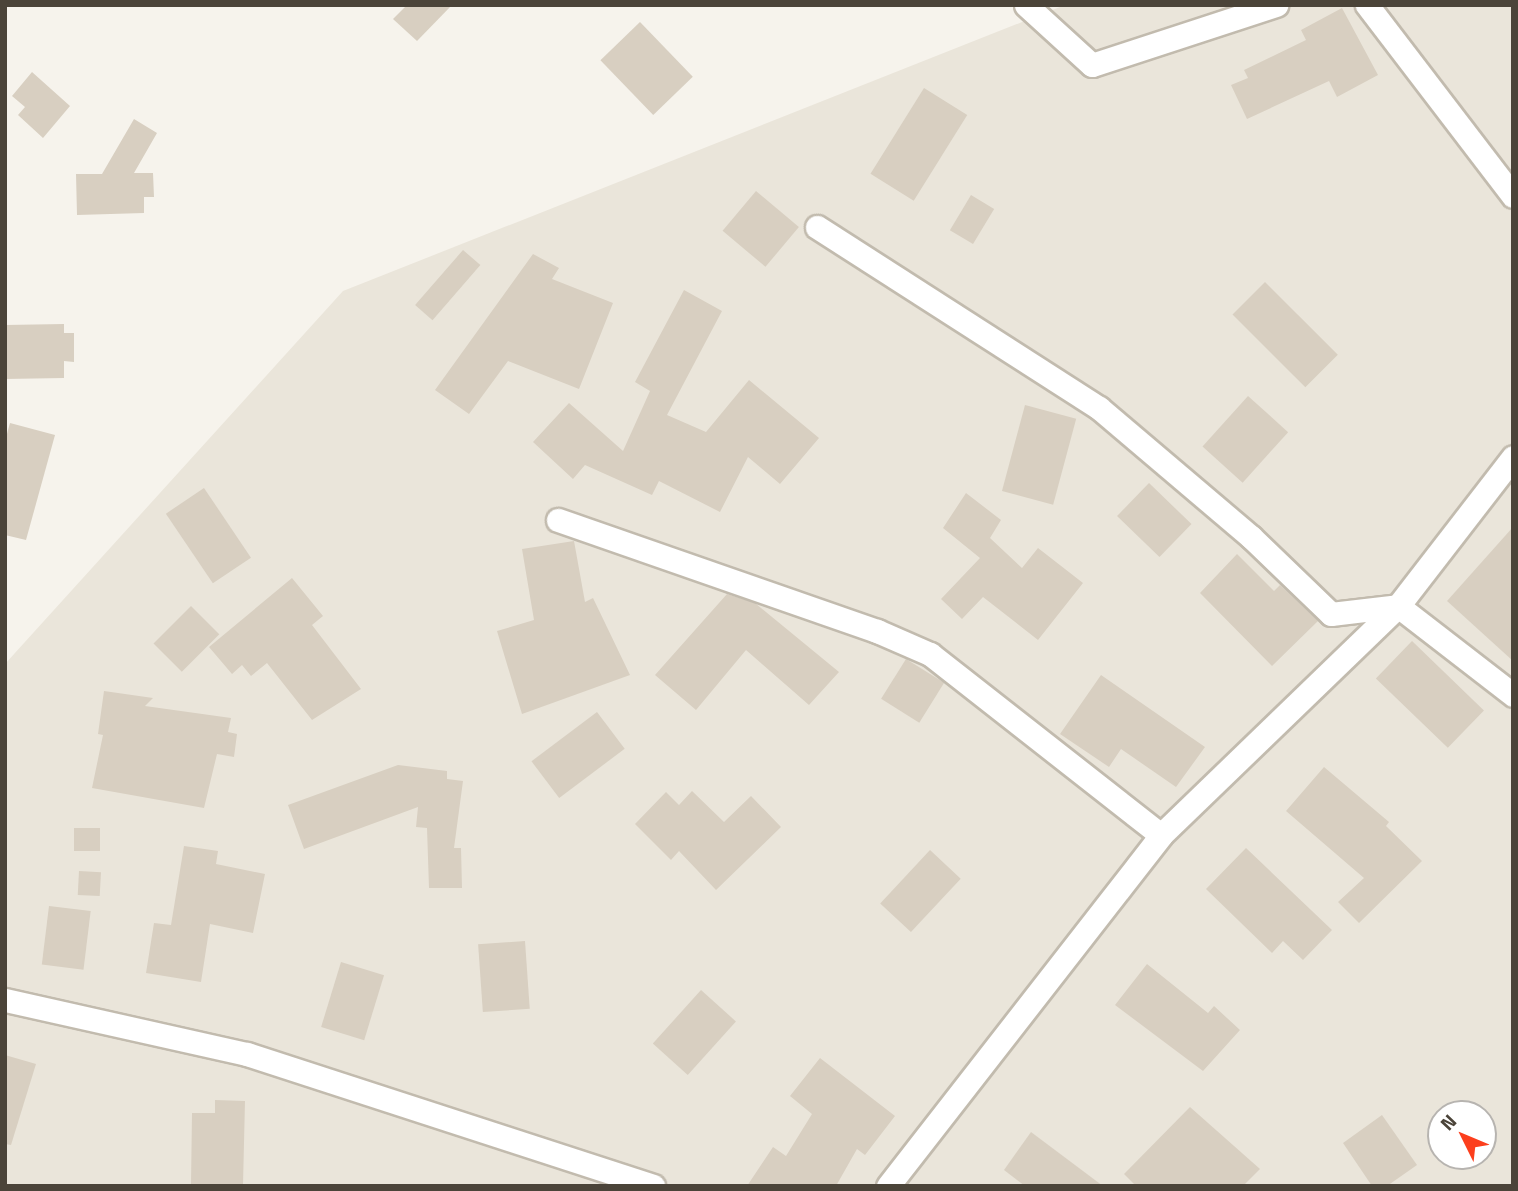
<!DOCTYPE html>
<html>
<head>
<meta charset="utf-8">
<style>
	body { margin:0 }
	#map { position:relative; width:1518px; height:1191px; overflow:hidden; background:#f6f3ec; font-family:"Titillium Web",sans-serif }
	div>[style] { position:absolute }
	.residential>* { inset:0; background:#eae5da }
	.building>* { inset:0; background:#d8cfc1; transform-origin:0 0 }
	.roads { filter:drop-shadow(2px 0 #c2bbae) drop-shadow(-2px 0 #c2bbae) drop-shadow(0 2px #c2bbae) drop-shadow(0 -2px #c2bbae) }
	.street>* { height:23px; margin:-11.5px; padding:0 11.5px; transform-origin:11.5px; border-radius:11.5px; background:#fff }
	span { translate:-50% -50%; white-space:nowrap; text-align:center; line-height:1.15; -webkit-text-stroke:5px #fff; paint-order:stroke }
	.frame { position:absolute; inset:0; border:7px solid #4b4439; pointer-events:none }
	.north { position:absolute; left:1427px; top:1100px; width:70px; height:70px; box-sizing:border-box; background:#fff; border:2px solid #b7b4b0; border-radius:50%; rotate:313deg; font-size:19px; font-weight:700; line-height:28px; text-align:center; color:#4b4439 }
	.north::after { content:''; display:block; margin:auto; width:24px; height:32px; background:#fc3f1d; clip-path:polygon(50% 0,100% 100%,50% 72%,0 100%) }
</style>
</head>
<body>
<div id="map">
	<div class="residential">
		<i style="clip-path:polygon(evenodd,1065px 5px,1513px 5px,1513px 1186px,5px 1186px,5px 664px,343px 291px,1065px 5px,1441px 1114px,1483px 1114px,1483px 1156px,1441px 1156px,1441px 1114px)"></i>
	</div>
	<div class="building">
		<i style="clip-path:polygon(407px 5px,452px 5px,417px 41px,393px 19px)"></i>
		<i style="clip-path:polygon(1342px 8px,1378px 75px,1337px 97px,1329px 81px,1247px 119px,1231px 85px,1248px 78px,1244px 70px,1306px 40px,1301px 30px)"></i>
		<i style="left:640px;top:22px;width:76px;height:55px;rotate:46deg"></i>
		<i style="clip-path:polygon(32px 72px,70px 106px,43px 138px,18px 115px,25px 107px,12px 96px)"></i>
		<i style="left:924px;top:88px;width:51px;height:101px;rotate:32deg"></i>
		<i style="clip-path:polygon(134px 119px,157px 133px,134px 173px,153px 173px,154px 197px,144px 197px,144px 213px,77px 215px,76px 174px,102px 174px)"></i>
		<i style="left:756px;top:191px;width:56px;height:52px;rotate:40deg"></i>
		<i style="left:971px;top:195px;width:27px;height:41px;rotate:31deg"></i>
		<i style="left:463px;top:250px;width:23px;height:73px;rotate:41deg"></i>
		<i style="clip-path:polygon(533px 254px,559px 268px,552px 279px,613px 303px,579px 389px,508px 361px,469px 414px,435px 390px)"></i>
		<i style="left:1265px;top:282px;width:103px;height:46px;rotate:45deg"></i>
		<i style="clip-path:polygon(684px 290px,722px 311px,667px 415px,706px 432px,749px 380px,819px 438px,780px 484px,748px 457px,720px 512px,659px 481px,652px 495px,585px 465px,573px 479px,533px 442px,569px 403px,623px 451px,650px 391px,635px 382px)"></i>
		<i style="clip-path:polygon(64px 324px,64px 333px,74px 333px,74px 362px,64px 361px,64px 378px,5px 379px,5px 325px)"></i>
		<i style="left:1248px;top:396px;width:54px;height:68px;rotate:42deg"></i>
		<i style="left:1025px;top:405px;width:53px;height:89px;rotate:15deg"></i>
		<i style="clip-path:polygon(10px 423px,55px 435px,26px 540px,5px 535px,5px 441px)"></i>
		<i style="left:1149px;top:483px;width:59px;height:46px;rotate:44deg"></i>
		<i style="left:204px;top:488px;width:84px;height:46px;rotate:56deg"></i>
		<i style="clip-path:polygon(966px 493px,1001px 520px,990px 538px,1022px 568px,1038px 548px,1083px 583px,1038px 640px,983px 597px,962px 619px,941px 599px,980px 558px,943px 528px)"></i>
		<i style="clip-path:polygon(1513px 527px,1513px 661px,1447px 601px)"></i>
		<i style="clip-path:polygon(574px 541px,585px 602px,593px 598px,630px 675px,522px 714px,497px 631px,534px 620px,522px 549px)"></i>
		<i style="clip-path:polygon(1237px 554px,1274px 591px,1280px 585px,1318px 621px,1272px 666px,1200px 593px)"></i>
		<i style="clip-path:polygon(292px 578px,323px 616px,312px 625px,361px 689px,312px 720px,267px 663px,251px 676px,242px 665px,232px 674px,209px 647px)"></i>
		<i style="clip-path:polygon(727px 594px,755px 603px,839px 672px,809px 705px,746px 650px,696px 710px,655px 675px)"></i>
		<i style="left:191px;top:606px;width:40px;height:53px;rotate:45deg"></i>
		<i style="left:1412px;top:641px;width:100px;height:52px;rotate:44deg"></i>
		<i style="left:906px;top:659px;width:45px;height:47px;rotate:32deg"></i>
		<i style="clip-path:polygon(1101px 675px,1205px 747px,1176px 787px,1121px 749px,1109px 767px,1060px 734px)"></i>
		<i style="clip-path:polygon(104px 691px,153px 698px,145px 706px,231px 718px,228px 732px,237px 734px,234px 757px,217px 754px,204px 808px,92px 788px,103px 735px,98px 734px)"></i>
		<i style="left:597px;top:712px;width:46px;height:82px;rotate:53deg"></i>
		<i style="clip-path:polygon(398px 765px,447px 771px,447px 779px,463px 781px,454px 848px,461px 848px,462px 888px,429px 888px,427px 828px,416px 827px,418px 807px,304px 849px,288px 805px)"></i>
		<i style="clip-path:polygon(1324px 767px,1389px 822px,1386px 826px,1422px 861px,1359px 923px,1338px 902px,1364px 878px,1286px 811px)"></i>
		<i style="clip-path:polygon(692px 791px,724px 822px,751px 796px,781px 827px,716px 890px,679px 851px,671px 860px,635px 824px,666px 792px,679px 805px)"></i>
		<i style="left:74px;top:828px;width:26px;height:23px"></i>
		<i style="clip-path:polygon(184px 846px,218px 851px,216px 864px,265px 874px,253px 933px,210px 924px,201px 982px,146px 973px,154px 923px,171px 925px)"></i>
		<i style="clip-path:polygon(1246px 848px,1332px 930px,1303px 960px,1283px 941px,1272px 953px,1206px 889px)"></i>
		<i style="left:930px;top:850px;width:42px;height:73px;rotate:43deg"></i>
		<i style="left:79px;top:871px;width:22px;height:24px;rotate:3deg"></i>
		<i style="left:49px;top:906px;width:42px;height:59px;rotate:7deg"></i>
		<i style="left:525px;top:941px;width:68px;height:47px;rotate:86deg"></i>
		<i style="left:341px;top:962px;width:45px;height:68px;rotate:17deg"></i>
		<i style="clip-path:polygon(1147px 964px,1208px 1013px,1214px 1006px,1240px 1030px,1203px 1071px,1115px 1005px)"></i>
		<i style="left:701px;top:990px;width:47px;height:72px;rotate:42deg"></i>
		<i style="clip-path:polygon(5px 1055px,36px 1064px,11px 1145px,5px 1144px)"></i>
		<i style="clip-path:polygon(820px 1058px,895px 1116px,865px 1155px,857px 1149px,836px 1186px,747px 1186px,773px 1147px,786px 1156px,812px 1114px,790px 1096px)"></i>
		<i style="clip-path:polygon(215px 1100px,245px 1101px,243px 1185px,191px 1184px,192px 1113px,215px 1113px)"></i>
		<i style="clip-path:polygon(1190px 1107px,1260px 1169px,1243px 1186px,1136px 1186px,1124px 1174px)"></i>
		<i style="clip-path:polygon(1382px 1115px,1417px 1165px,1387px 1186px,1372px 1186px,1343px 1143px)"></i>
		<i style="clip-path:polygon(1031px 1132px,1103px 1186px,1025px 1186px,1004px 1170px)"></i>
	</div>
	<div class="roads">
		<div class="street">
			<i style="left:1026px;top:5px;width:89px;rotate:42.3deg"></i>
			<i style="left:1092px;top:65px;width:194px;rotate:-18.1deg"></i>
			<i style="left:1367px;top:5px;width:240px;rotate:52.6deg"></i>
			<i style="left:817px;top:227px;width:335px;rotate:32.7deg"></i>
			<i style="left:1099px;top:408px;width:199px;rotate:40.3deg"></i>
			<i style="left:1251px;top:537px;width:111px;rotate:43.9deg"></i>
			<i style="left:1331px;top:614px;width:67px;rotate:-6.8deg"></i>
			<i style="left:1398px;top:606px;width:145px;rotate:37.7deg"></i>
			<i style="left:558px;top:520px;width:338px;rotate:19.2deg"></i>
			<i style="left:877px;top:631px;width:58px;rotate:23.5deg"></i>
			<i style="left:930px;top:654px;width:293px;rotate:38.1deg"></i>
			<i style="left:5px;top:1000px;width:248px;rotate:12.6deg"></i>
			<i style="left:247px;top:1054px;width:427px;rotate:18deg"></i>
			<i style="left:888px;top:1186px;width:445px;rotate:-52.1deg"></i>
			<i style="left:1161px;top:835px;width:330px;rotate:-44deg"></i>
			<i style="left:1398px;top:606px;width:188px;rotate:-52.3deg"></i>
		</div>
	</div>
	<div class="frame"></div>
	<div class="north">N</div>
</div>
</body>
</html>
